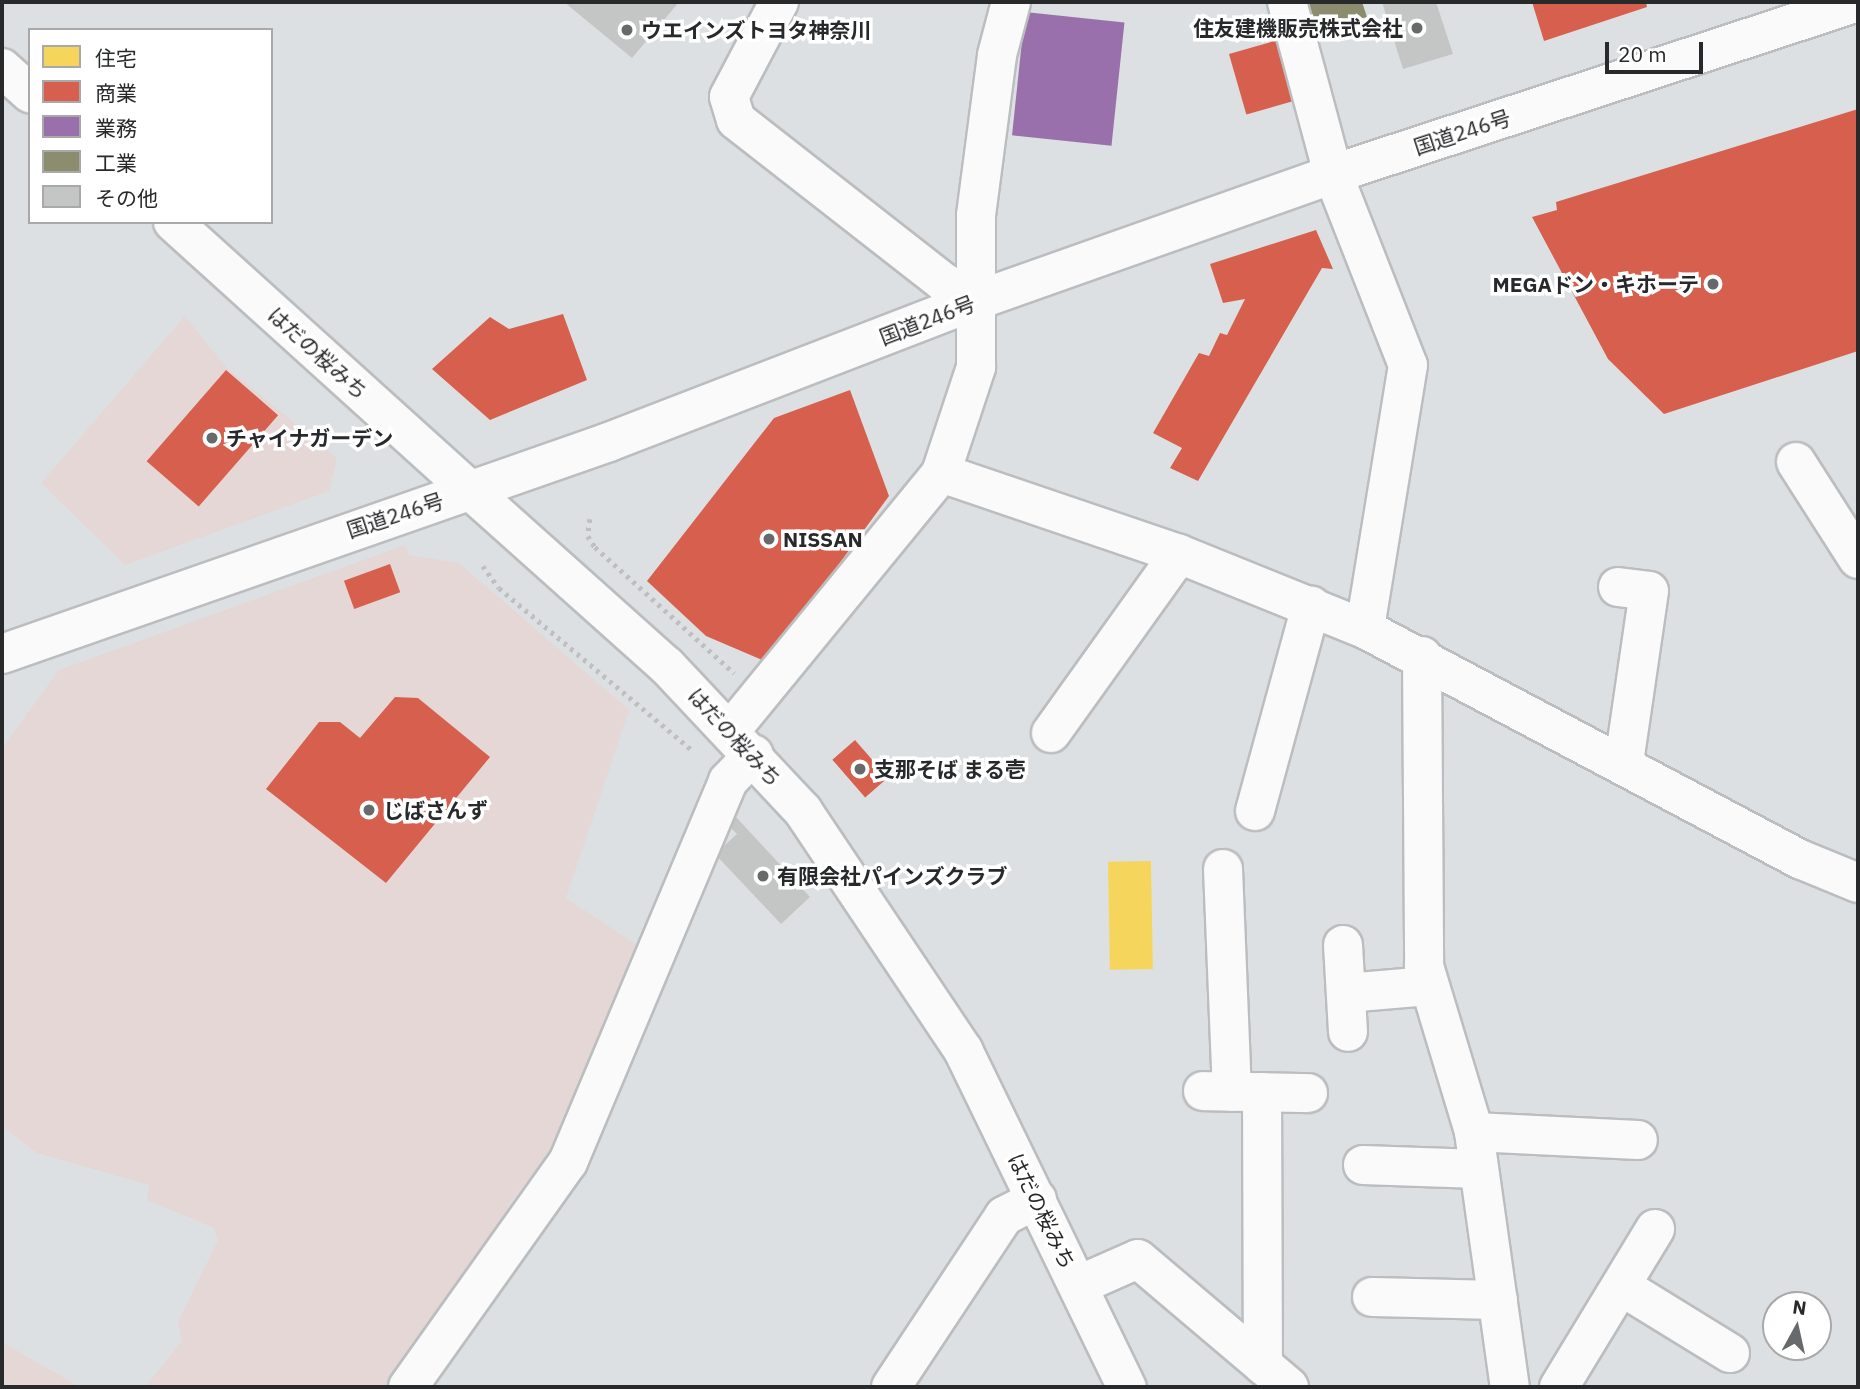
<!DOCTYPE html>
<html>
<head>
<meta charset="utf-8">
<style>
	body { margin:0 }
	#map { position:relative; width:1860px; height:1389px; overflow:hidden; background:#dde0e2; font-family:"IBM Plex Sans","Noto Sans JP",sans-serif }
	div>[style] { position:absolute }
	.commercial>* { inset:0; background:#e4d7d6 }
	.homes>* { inset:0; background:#f6d55c; transform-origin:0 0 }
	.shops>* { inset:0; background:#d6604d; transform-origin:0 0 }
	.offices>* { inset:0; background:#9970ab; transform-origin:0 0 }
	.industry>* { inset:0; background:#8c8c6e }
	.building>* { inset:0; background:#c4c5c5 }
	.path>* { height:4.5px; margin-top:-2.25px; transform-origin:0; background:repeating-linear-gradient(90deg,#bfbfbf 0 3.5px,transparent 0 8.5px) }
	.roads { filter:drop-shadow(2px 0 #bbbdbf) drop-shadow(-2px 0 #bbbdbf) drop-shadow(0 2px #bbbdbf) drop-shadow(0 -2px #bbbdbf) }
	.minor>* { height:38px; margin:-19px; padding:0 19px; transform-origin:19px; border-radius:19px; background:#fafafb }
	.major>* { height:38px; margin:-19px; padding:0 19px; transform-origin:19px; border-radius:19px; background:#fafafb }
	.highway>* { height:38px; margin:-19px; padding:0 19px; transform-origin:19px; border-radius:19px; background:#fafafb }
	.dots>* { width:19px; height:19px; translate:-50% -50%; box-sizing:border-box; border:4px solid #fff; border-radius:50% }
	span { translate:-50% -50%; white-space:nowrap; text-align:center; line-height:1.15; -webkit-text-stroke:7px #fff; paint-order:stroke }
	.poi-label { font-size:21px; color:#28292b; font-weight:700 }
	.right { translate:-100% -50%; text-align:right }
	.left { translate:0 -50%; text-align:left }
	.street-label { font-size:21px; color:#28292b }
	.frame { position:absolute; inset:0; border:4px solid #28292b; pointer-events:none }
	.legend { position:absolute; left:28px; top:28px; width:245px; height:196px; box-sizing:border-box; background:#fff; border:2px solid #a9a9aa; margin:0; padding:9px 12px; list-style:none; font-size:21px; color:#28292b }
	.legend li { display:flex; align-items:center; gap:14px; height:35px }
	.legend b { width:35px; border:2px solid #a9a9aa }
	.north { position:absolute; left:1762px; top:1291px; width:70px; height:70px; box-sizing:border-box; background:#fff; border:2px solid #a9a9aa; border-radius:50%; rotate:8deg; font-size:19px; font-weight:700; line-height:28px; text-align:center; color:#28292b }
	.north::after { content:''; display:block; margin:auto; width:24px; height:32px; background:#67696b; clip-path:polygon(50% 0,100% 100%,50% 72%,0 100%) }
	.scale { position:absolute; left:1605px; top:42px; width:98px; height:32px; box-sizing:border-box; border:4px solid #28292b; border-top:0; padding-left:9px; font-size:21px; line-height:24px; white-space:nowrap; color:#28292b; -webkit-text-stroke:5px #fff; paint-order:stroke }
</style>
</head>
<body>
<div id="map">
	<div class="commercial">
		<i style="clip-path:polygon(185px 316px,225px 366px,337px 458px,329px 491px,125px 565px,41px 483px)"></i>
		<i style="clip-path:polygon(405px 545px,409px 555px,459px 563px,629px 710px,566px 898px,643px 949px,576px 1118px,508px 1205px,506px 1228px,386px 1387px,145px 1387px,182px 1341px,178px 1322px,218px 1240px,214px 1228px,147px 1200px,149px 1185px,37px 1153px,2px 1126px,2px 748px,59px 670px)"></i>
		<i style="clip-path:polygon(2px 1342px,80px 1387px,2px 1387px)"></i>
	</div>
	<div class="homes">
		<i style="left:1151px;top:861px;width:108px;height:43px;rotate:89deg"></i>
	</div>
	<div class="shops">
		<i style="clip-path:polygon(1532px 2px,1646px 2px,1647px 7px,1544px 41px)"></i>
		<i style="left:1278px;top:40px;width:63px;height:51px;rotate:74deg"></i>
		<i style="clip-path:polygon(1858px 109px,1858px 351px,1664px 414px,1608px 359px,1532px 217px,1557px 210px,1556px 202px)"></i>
		<i style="clip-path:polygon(1316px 230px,1333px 269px,1322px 268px,1198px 481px,1170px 468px,1182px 448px,1153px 433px,1199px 353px,1209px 356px,1220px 333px,1227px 335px,1245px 299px,1223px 303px,1210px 264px)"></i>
		<i style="clip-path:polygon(563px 314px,587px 380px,490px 420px,432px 369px,490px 317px,509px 329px)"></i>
		<i style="left:226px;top:370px;width:69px;height:121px;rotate:41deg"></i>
		<i style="clip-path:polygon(850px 390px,889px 496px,767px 662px,706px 636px,647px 581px,774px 418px)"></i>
		<i style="left:390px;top:564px;width:30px;height:49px;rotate:70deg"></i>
		<i style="clip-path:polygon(395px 697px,418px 698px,490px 757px,386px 883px,266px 789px,319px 722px,340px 722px,360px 738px)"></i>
		<i style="left:855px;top:740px;width:50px;height:30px;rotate:49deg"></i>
	</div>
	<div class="offices">
		<i style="left:1025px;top:12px;width:100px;height:124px;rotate:6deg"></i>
	</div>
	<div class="industry">
		<i style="clip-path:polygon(1303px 2px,1362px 2px,1367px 17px,1312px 32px)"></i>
	</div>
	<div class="building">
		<i style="clip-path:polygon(564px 2px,679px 2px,632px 58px)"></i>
		<i style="clip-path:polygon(1382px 2px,1436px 2px,1453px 54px,1403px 69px)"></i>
		<i style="clip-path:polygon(736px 817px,810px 897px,781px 924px,715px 854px,737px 834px,727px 824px)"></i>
	</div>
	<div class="path">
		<i style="left:590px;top:519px;width:17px;rotate:97deg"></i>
		<i style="left:588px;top:536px;width:13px;rotate:58deg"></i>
		<i style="left:595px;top:547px;width:188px;rotate:42.2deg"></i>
		<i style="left:483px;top:566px;width:27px;rotate:54deg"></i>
		<i style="left:499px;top:588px;width:253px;rotate:40deg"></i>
	</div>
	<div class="roads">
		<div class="minor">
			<i style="left:779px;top:2px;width:107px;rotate:117.8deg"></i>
			<i style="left:729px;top:97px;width:24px;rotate:73deg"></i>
			<i style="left:736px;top:120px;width:265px;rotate:38deg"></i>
			<i style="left:945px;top:283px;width:28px;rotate:58deg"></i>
			<i style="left:1287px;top:2px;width:178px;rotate:75deg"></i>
			<i style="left:1333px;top:174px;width:205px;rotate:68.6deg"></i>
			<i style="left:1408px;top:365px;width:267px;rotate:99.3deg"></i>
			<i style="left:2px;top:68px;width:38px;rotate:42deg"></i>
			<i style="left:173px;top:222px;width:401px;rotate:42.1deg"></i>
			<i style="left:1796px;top:462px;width:115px;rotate:57.4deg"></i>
			<i style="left:941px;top:473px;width:251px;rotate:18.8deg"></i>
			<i style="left:1179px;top:554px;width:201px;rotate:22deg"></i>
			<i style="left:1365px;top:629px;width:494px;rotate:27.9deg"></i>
			<i style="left:1802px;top:860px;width:61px;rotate:22.3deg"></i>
			<i style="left:1618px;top:587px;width:31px;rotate:7deg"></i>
			<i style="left:1649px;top:591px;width:173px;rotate:98.3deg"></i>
			<i style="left:1422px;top:656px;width:310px;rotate:89.6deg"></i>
			<i style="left:1424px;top:966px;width:173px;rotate:73.2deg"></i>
			<i style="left:1474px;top:1132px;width:258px;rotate:82deg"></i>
			<i style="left:731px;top:730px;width:332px;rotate:-50.7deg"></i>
			<i style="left:941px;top:473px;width:112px;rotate:-71.7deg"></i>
			<i style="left:976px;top:367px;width:152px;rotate:-90deg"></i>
			<i style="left:976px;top:215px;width:161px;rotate:-82.5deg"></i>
			<i style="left:997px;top:55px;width:55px;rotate:-75.2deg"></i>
			<i style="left:1051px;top:733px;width:220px;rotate:-54.4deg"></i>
			<i style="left:1255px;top:811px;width:213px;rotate:-74.7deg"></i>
			<i style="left:1223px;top:869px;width:223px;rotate:87.7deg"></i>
			<i style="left:1343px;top:945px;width:87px;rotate:86.7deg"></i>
			<i style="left:1346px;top:993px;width:83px;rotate:-4.8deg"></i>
			<i style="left:1203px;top:1091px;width:105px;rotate:1.1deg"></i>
			<i style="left:1262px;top:1092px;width:273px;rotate:89.8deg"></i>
			<i style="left:1474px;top:1132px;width:164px;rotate:2.8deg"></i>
			<i style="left:1363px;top:1165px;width:116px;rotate:2deg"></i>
			<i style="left:1079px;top:1285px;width:64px;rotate:-23.8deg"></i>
			<i style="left:1138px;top:1259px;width:198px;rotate:40.3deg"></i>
			<i style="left:1621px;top:1286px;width:128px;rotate:31.6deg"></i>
			<i style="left:1372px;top:1297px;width:126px;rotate:1.4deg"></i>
			<i style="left:408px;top:1387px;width:276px;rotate:-54.6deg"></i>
			<i style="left:568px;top:1162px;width:413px;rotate:-67.2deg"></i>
			<i style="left:728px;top:781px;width:37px;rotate:-46deg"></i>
			<i style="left:891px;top:1387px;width:205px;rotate:-56.5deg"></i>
			<i style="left:1004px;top:1216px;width:37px;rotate:-27deg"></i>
			<i style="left:1559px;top:1387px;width:185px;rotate:-58.7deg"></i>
		</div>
		<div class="major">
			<i style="left:471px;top:491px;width:263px;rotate:41.8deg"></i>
			<i style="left:667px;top:666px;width:199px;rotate:46.8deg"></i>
			<i style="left:803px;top:811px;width:288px;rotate:56.2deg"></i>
			<i style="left:963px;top:1050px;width:375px;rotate:64.1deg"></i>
		</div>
		<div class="highway">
			<i style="left:2px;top:654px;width:643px;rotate:-19.25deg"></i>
			<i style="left:609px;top:442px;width:392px;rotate:-21.1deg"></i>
			<i style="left:975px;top:301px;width:380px;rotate:-19.5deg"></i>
			<i style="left:1333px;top:174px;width:552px;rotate:-18.14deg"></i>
		</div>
	</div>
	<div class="dots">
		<i style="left:1417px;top:28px;background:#67696b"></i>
		<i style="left:627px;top:30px;background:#67696b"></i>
		<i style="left:1713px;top:284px;background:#67696b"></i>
		<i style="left:212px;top:438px;background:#67696b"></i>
		<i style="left:769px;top:539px;background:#67696b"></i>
		<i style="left:860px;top:769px;background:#67696b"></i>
		<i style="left:369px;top:810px;background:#67696b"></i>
		<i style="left:763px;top:876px;background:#67696b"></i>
	</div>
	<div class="poi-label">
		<span class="right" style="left:1403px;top:28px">住友建機販売株式会社</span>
		<span class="left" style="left:641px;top:30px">ウエインズトヨタ神奈川</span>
		<span class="right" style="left:1699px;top:284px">MEGAドン・キホーテ</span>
		<span class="left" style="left:226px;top:438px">チャイナガーデン</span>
		<span class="left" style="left:783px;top:539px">NISSAN</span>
		<span class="left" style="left:874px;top:769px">支那そば まる壱</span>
		<span class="left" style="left:383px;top:810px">じばさんず</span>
		<span class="left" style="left:777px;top:876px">有限会社パインズクラブ</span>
	</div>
	<div class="street-label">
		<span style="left:1462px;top:132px;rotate:-18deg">国道246号</span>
		<span style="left:927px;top:320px;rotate:-21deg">国道246号</span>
		<span style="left:318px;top:353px;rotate:42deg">はだの桜みち</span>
		<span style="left:395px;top:515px;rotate:-18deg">国道246号</span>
		<span style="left:735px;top:737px;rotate:47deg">はだの桜みち</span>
		<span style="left:1042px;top:1211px;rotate:64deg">はだの桜みち</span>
	</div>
	<div class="frame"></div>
	<ul class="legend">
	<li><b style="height:19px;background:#f6d55c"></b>住宅</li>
	<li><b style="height:19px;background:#d6604d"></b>商業</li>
	<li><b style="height:19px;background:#9970ab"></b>業務</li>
	<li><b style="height:19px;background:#8c8c6e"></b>工業</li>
	<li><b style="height:19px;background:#c4c5c5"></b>その他</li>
	</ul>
	<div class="north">N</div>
	<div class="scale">20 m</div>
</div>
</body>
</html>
